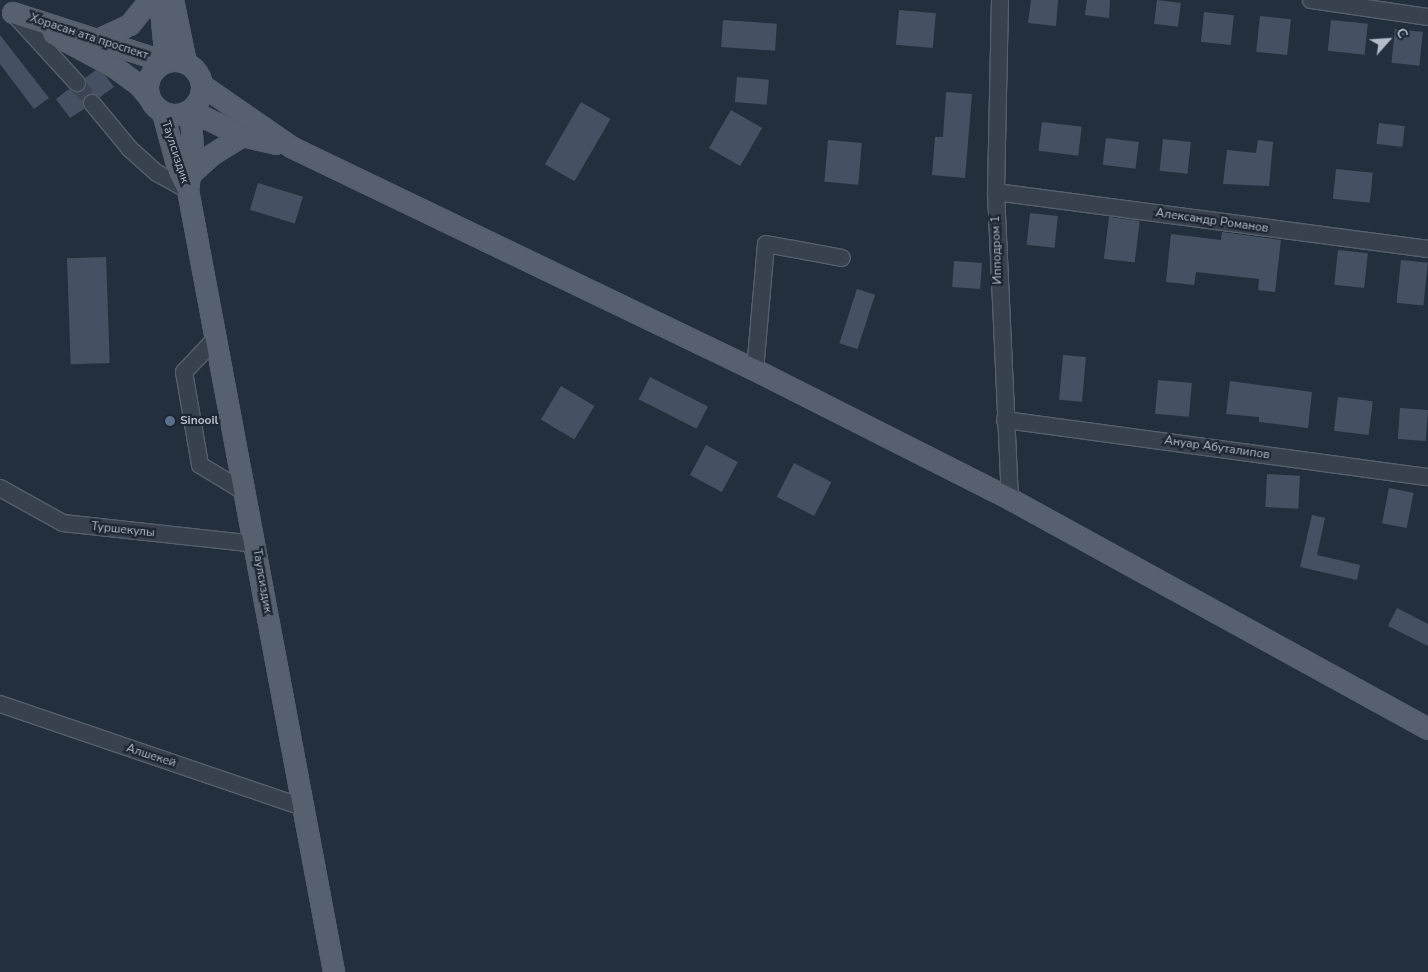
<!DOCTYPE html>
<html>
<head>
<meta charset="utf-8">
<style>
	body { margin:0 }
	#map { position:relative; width:1428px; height:972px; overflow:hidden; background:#242f3e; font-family:"Nunito Sans",sans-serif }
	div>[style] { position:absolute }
	.building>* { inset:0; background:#455162; transform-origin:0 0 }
	.minor-tunnel>* { height:16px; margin-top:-8px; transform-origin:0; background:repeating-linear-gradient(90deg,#3a4453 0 16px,transparent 0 24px) }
	.roads { filter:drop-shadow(1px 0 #565f6c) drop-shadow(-1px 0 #565f6c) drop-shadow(0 1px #565f6c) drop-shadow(0 -1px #565f6c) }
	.minor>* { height:16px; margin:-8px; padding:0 8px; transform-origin:8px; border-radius:8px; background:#38414e }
	.major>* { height:20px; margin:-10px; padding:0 10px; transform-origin:10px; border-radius:10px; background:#56606e }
	.major>.ring { margin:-10px; padding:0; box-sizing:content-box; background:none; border:20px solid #56606e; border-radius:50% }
	.dots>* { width:14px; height:14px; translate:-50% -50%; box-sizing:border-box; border:2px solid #1d2633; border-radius:50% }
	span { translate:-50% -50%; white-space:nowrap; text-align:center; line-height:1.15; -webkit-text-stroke:4.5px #1d2633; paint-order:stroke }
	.street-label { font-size:12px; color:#b4bcc9 }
	.poi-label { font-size:12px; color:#b4bcc9; font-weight:700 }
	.left { translate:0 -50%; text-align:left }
	.north { position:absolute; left:1363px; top:15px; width:50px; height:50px; -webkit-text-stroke:4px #1d2633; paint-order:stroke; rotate:64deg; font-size:14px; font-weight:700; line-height:20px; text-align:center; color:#b4bcc9 }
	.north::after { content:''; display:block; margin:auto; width:18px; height:22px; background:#b4bcc9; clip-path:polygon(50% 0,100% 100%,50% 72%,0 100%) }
</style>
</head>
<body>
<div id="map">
	<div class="building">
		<i style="clip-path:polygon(1031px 0,1058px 0,1056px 26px,1028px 23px)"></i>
		<i style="clip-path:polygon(1087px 0,1110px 0,1109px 18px,1085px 15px)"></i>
		<i style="left:1157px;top:0;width:24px;height:24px;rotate:7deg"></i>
		<i style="left:899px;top:10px;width:37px;height:35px;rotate:5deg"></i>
		<i style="left:1204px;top:12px;width:30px;height:30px;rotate:6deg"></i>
		<i style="left:1260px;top:16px;width:31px;height:36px;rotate:6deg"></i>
		<i style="left:723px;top:20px;width:54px;height:27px;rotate:4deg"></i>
		<i style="left:1331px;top:20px;width:37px;height:31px;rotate:6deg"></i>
		<i style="left:1395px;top:29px;width:28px;height:34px;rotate:6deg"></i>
		<i style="clip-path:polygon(0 35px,49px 98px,34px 109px,0 64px)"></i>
		<i style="clip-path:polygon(96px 70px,106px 76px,114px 87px,100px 97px,95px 94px,86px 95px,83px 100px,84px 109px,70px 118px,56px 99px,69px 89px,74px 93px,83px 91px,85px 78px)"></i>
		<i style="left:737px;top:77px;width:32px;height:25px;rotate:5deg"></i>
		<i style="clip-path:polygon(946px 92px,972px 94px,965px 178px,932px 175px,935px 137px,943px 137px)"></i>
		<i style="left:581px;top:102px;width:34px;height:72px;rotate:30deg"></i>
		<i style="left:731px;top:110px;width:36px;height:44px;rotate:30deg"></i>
		<i style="left:1042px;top:122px;width:40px;height:29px;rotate:7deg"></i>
		<i style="left:1379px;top:123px;width:26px;height:21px;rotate:7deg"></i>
		<i style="left:1106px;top:138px;width:33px;height:27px;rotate:7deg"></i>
		<i style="left:1163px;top:139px;width:28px;height:32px;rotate:6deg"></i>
		<i style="left:828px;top:140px;width:34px;height:42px;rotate:5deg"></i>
		<i style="clip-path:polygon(1258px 140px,1273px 142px,1269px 186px,1223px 184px,1227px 150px,1256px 153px)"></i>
		<i style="left:1336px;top:169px;width:37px;height:30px;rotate:6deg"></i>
		<i style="left:258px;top:183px;width:47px;height:28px;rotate:17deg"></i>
		<i style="left:1030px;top:213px;width:28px;height:32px;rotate:6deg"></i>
		<i style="left:1109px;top:217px;width:31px;height:42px;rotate:7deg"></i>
		<i style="clip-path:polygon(1222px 232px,1281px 240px,1275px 292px,1258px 290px,1259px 279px,1196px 272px,1194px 285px,1166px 282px,1171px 234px,1221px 240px)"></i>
		<i style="left:1338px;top:250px;width:30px;height:35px;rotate:6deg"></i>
		<i style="left:106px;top:257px;width:106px;height:39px;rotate:88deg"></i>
		<i style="left:1401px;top:260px;width:27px;height:43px;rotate:6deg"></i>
		<i style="left:954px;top:261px;width:28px;height:26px;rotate:4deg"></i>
		<i style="left:857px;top:289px;width:19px;height:57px;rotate:18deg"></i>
		<i style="left:1063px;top:355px;width:23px;height:45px;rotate:5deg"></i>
		<i style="left:650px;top:377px;width:65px;height:25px;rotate:27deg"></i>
		<i style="left:1158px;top:380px;width:34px;height:34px;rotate:5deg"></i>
		<i style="clip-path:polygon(1230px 381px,1312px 392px,1308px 428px,1259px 422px,1259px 417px,1226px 414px)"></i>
		<i style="left:561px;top:386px;width:39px;height:39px;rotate:31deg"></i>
		<i style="left:1338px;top:397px;width:35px;height:34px;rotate:7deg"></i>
		<i style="left:1400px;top:408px;width:28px;height:31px;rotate:4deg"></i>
		<i style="left:706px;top:445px;width:36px;height:34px;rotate:28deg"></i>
		<i style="left:794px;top:463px;width:42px;height:38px;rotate:27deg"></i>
		<i style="left:1267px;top:474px;width:33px;height:33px;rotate:3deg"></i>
		<i style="left:1389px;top:488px;width:25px;height:36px;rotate:11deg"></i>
		<i style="clip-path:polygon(1312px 515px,1325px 518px,1317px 555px,1360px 565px,1357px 580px,1300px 567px)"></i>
		<i style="clip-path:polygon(1397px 608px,1428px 624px,1428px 646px,1388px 626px)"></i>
	</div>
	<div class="minor-tunnel">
		<i style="left:77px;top:83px;width:25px;rotate:53deg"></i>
	</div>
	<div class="roads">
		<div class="minor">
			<i style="left:1000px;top:0;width:192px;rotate:91.2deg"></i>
			<i style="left:996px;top:192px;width:307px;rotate:87.4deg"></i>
			<i style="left:1311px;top:0;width:118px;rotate:8.3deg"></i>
			<i style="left:13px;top:13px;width:95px;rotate:47.6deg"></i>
			<i style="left:92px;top:103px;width:60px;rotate:50.4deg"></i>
			<i style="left:130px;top:149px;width:36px;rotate:42deg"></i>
			<i style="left:157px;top:173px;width:35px;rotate:29deg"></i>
			<i style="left:996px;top:192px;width:436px;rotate:7.5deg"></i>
			<i style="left:217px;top:337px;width:48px;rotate:133.3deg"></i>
			<i style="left:184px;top:372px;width:94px;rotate:80.2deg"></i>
			<i style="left:200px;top:465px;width:52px;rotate:31deg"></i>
			<i style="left:755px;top:370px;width:126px;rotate:-85deg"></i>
			<i style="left:766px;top:244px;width:77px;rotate:10.4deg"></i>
			<i style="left:1005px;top:420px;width:427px;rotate:7.7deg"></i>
			<i style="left:0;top:488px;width:72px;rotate:29.1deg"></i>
			<i style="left:63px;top:523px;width:193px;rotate:6.2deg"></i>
			<i style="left:0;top:704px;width:320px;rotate:18.8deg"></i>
		</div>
		<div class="major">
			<i style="left:173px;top:0;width:64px;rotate:78.3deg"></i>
			<i style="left:13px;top:13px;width:161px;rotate:17.8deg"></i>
			<i style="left:166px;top:62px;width:62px;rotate:-95.5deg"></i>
			<i style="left:53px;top:34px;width:69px;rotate:28.4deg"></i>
			<i style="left:114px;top:67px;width:31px;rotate:36deg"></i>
			<i style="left:139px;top:85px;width:16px;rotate:50deg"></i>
			<i style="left:100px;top:39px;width:33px;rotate:-25deg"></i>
			<i style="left:130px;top:25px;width:32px;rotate:-51deg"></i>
			<i class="ring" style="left:148px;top:61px;width:34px;height:34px"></i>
			<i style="left:203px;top:86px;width:109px;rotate:34.6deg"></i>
			<i style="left:293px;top:148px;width:513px;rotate:25.67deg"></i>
			<i style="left:755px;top:370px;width:286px;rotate:26.8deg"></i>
			<i style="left:1010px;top:499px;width:477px;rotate:28.8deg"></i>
			<i style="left:163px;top:113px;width:61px;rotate:74.8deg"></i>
			<i style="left:179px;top:172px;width:20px;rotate:63deg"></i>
			<i style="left:188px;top:190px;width:796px;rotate:79.42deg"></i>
			<i style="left:191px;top:174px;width:28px;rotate:-42deg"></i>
			<i style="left:212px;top:155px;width:36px;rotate:-32deg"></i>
			<i style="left:188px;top:190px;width:34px;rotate:-82deg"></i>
			<i style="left:193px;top:156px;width:45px;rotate:-92.5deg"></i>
			<i style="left:191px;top:111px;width:57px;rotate:26.1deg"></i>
			<i style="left:242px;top:136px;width:35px;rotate:13deg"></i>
		</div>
	</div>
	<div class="dots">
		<i style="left:170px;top:421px;background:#5c6f8a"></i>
	</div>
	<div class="street-label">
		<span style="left:89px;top:37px;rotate:18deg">Хорасан ата проспект</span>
		<span style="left:175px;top:152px;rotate:72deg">Таулсиздик</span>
		<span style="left:1212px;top:221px;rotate:8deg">Александр Романов</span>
		<span style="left:997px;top:250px;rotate:-92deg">Ипподром 1</span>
		<span style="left:1217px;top:448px;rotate:8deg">Ануар Абуталипов</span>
		<span style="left:123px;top:530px;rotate:6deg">Туршекулы</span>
		<span style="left:262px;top:581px;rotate:80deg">Таулсиздик</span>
		<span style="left:151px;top:756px;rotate:18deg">Алшекей</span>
	</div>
	<div class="poi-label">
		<span class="left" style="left:180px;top:421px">Sinooil</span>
	</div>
	<div class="north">С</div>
</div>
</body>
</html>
